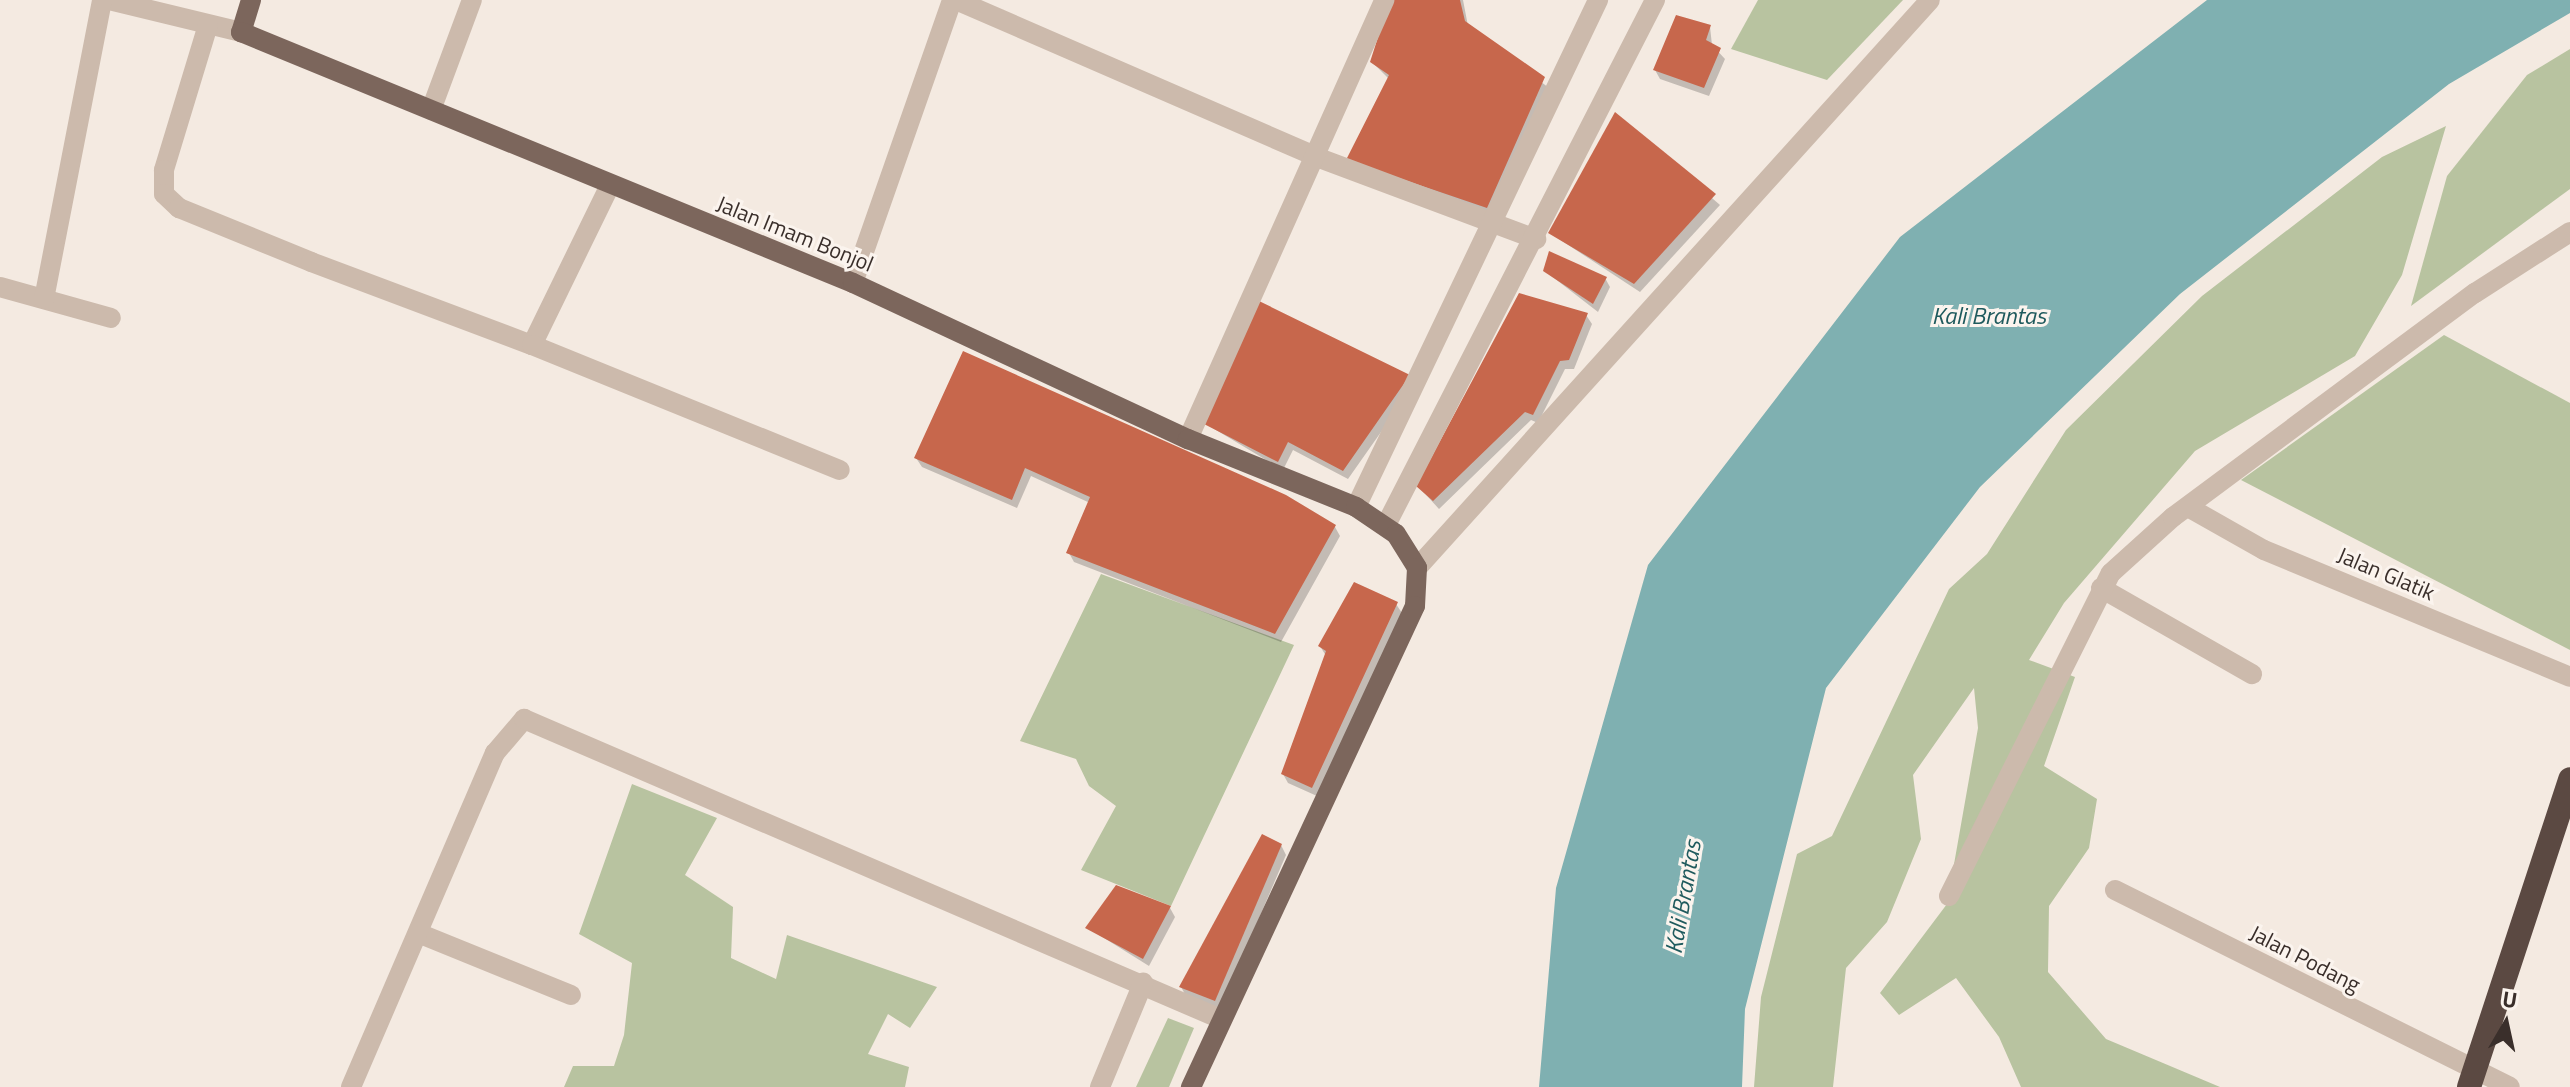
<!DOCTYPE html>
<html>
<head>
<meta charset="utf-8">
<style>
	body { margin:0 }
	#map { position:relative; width:2570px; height:1087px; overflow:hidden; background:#f4eae1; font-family:"Titillium Web",sans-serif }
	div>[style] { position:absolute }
	.green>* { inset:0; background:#b8c3a0 }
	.water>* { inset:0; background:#7fb0b1 }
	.shadow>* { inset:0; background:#0003 }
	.building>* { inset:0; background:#c7674c }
	.minor>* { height:20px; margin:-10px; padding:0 10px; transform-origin:10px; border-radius:10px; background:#ccbaac }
	.major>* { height:20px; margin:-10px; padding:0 10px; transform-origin:10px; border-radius:10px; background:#7c665c }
	.highway>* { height:24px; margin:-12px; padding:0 12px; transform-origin:12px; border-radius:12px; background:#5b4942 }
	span { translate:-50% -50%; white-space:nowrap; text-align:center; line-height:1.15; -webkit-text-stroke:6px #fbf4ee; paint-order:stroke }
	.street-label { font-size:22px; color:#3a2f2b }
	.water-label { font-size:24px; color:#1f5a5d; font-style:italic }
	.north { position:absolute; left:2466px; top:983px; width:80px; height:80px; -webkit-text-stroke:6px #fbf4ee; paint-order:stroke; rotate:9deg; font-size:22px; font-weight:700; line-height:32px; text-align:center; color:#3a2f2b }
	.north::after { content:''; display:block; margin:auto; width:28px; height:36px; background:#3a2f2b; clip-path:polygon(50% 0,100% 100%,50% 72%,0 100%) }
</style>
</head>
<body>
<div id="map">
	<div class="green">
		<i style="clip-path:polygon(1758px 0,1903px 0,1827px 80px,1731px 49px)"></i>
		<i style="clip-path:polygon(2570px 49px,2570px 189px,2411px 306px,2447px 176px,2527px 75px)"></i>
		<i style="clip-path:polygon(2446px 126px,2402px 275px,2355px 356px,2195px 451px,2064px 603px,2029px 660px,2075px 677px,2044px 766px,2097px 799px,2089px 848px,2049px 906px,2048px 972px,2106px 1039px,2220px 1087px,2021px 1087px,1999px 1037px,1956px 978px,1899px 1015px,1880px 993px,1947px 904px,1978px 728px,1974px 688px,1913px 775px,1921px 839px,1887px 922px,1846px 968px,1833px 1087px,1754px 1087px,1761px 997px,1797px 854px,1832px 836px,1949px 589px,1987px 554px,2066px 430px,2202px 296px,2382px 157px)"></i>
		<i style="clip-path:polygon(2444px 335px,2570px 403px,2570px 650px,2241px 480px)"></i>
		<i style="clip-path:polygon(1101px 574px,1294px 645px,1171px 906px,1081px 870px,1116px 806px,1089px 786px,1076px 759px,1020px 741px)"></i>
		<i style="clip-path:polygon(632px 784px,717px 818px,685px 875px,733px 907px,731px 958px,776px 979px,787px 935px,937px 987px,910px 1028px,888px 1014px,868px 1054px,909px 1067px,905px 1087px,564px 1087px,573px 1066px,614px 1066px,624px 1035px,632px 963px,579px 934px)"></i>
		<i style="clip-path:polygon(1168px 1018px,1194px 1028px,1169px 1087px,1136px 1087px)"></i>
	</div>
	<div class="water">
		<i style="clip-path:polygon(2207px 0,2570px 0,2570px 13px,2449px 84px,2180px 294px,1980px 487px,1826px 688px,1745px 1009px,1742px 1087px,1539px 1087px,1556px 888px,1648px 565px,1900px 237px)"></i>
	</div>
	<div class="shadow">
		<i style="clip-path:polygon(1397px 0,1463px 0,1468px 26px,1549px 88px,1492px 216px,1354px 169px,1389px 79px,1372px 62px)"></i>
		<i style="clip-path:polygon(1710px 27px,1712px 45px,1725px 59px,1709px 96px,1660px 79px,1655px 70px)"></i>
		<i style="clip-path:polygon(1616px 115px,1720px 205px,1640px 292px,1550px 233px)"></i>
		<i style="clip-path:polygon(1545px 271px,1605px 278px,1610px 287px,1598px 312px)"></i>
		<i style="clip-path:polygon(1260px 304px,1414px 385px,1348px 479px,1293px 450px,1283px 470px,1206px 424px)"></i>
		<i style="clip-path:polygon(1586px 315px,1592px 324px,1574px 369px,1565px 369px,1538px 423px,1531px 420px,1439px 509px,1418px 486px)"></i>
		<i style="clip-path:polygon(964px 354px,1335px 527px,1340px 536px,1281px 642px,1074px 562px,1069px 553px,1090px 503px,1031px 476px,1017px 508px,922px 467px,916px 458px)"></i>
		<i style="clip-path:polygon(1396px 604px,1402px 613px,1317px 796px,1288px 783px,1283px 774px,1326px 656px,1320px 646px)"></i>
		<i style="clip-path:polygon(1281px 845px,1286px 855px,1220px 1009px,1186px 996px,1181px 987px)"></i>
		<i style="clip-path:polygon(1170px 908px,1175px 917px,1149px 966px,1088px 928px)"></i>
	</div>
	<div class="building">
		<i style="clip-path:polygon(1390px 0,1460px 0,1465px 21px,1545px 77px,1487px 208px,1346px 160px,1389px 75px,1370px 62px)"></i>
		<i style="clip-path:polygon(1676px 15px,1711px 25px,1706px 40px,1721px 48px,1704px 88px,1653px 70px)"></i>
		<i style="clip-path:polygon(1615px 112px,1716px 194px,1634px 284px,1548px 233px)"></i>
		<i style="clip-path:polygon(1549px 251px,1607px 277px,1593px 304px,1543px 271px)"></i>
		<i style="clip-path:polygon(1519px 293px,1588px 313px,1569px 360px,1560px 361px,1533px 415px,1525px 412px,1433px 501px,1416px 486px)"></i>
		<i style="clip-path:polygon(1259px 301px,1410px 375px,1343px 471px,1288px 442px,1278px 462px,1204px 424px)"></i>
		<i style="clip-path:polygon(963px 351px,1286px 495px,1336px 525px,1275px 634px,1066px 553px,1090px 497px,1025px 468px,1012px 500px,914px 458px)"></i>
		<i style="clip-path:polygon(1354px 582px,1398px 602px,1312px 788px,1281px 774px,1326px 651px,1318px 646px)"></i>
		<i style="clip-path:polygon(1262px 834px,1282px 844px,1215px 1001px,1179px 987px)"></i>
		<i style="clip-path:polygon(1116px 885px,1171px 906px,1143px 959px,1085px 928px)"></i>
	</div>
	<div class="minor">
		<i style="left:109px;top:0;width:136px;rotate:13.6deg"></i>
		<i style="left:956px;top:0;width:396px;rotate:23.5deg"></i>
		<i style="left:1319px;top:158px;width:232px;rotate:20.5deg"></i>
		<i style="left:208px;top:25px;width:152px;rotate:106.9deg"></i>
		<i style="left:164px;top:170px;width:24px;rotate:90deg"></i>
		<i style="left:164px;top:194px;width:21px;rotate:43deg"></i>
		<i style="left:179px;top:208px;width:143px;rotate:22.2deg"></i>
		<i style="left:311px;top:262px;width:236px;rotate:20.6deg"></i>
		<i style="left:532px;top:345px;width:178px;rotate:-64deg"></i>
		<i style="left:431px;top:110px;width:117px;rotate:-69.6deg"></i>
		<i style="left:853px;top:283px;width:300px;rotate:-70.7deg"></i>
		<i style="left:0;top:287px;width:115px;rotate:15.6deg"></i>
		<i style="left:44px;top:299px;width:305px;rotate:-79deg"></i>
		<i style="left:532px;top:345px;width:332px;rotate:22.1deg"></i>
		<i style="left:1188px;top:439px;width:481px;rotate:-65.9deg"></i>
		<i style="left:1356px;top:507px;width:562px;rotate:-64.48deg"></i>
		<i style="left:2188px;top:507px;width:87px;rotate:29.5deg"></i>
		<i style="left:2264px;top:550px;width:331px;rotate:22.5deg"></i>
		<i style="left:1386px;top:525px;width:590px;rotate:-62.87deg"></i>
		<i style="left:1417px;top:568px;width:765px;rotate:-47.91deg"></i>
		<i style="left:2101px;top:588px;width:174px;rotate:29.7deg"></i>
		<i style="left:2115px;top:890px;width:441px;rotate:26.5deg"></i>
		<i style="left:1949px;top:896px;width:361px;rotate:-63.4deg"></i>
		<i style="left:2111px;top:573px;width:84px;rotate:-42.1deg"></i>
		<i style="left:2173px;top:517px;width:376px;rotate:-36.6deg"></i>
		<i style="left:2475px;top:293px;width:113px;rotate:-32.7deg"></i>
		<i style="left:418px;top:933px;width:165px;rotate:22.1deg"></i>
		<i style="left:351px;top:1087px;width:364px;rotate:-66.7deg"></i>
		<i style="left:495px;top:753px;width:45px;rotate:-49.5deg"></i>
		<i style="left:524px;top:719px;width:759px;rotate:23.29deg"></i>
		<i style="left:1100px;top:1087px;width:113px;rotate:-67.5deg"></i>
	</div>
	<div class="major">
		<i style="left:251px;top:0;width:34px;rotate:107deg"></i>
		<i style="left:241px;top:32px;width:661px;rotate:22.3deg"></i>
		<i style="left:853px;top:283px;width:370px;rotate:25deg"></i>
		<i style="left:1188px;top:439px;width:181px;rotate:22deg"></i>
		<i style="left:1356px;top:507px;width:48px;rotate:34deg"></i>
		<i style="left:1396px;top:534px;width:40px;rotate:58deg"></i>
		<i style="left:1417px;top:568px;width:38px;rotate:93deg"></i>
		<i style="left:1415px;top:606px;width:531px;rotate:114.97deg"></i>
	</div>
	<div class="highway">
		<i style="left:2469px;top:1087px;width:324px;rotate:-71.8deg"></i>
	</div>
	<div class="street-label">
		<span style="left:795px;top:234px;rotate:22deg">Jalan Imam Bonjol</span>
		<span style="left:2386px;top:574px;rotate:23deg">Jalan Glatik</span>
		<span style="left:2305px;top:959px;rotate:27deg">Jalan Podang</span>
	</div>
	<div class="water-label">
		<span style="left:1989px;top:316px">Kali Brantas</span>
		<span style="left:1683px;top:897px;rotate:-80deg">Kali Brantas</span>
	</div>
	<div class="north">U</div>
</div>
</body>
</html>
